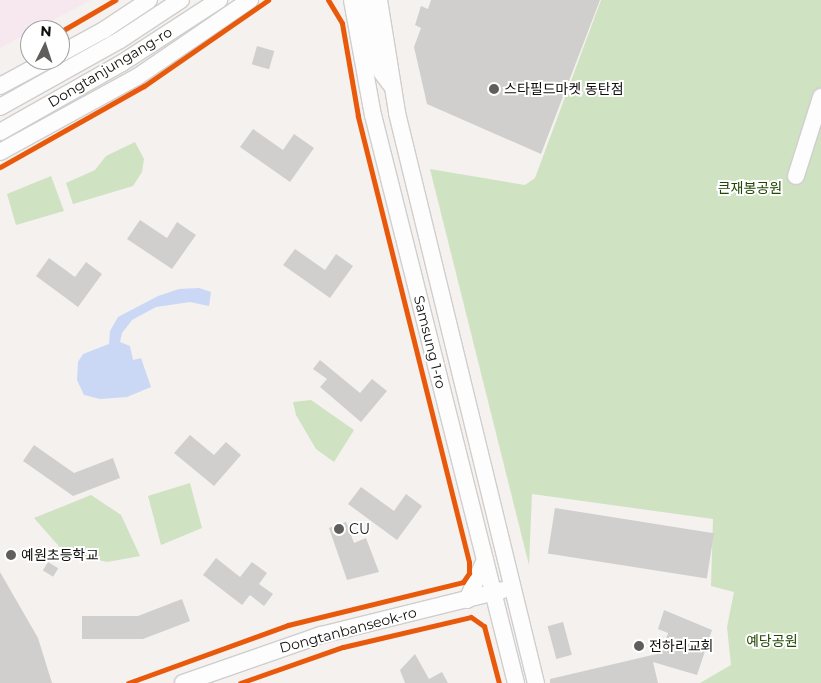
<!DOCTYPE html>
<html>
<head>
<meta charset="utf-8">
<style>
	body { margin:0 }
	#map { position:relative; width:821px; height:683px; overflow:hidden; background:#f4f1ef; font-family:Montserrat,"Noto Sans KR",sans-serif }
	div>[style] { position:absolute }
	.industrial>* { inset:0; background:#f6e8ee }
	.green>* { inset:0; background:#cfe2c2 }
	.water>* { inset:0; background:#cbd8f5 }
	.building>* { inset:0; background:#d1cfcd; transform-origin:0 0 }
	.roads { filter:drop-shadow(1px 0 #d0cecd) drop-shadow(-1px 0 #d0cecd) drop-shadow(0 1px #d0cecd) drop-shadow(0 -1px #d0cecd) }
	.minor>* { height:16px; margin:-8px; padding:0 8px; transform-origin:8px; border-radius:8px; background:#fdfdfd }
	.cycleway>* { height:5px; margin:-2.5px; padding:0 2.5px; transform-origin:2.5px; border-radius:2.5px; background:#e8590c }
	.dots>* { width:14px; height:14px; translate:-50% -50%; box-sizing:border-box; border:2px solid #fff; border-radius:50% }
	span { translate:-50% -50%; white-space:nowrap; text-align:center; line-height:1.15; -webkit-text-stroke:4px #fff; paint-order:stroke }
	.street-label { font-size:14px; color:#100f0d }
	.poi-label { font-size:14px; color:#100f0d }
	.left { translate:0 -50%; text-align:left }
	.park-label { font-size:14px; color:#204800 }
	.north { position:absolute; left:20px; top:20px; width:50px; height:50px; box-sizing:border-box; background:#fff; border:1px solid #9f9f9e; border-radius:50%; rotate:4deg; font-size:14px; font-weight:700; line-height:20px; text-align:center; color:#100f0d }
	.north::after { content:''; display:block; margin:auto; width:18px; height:22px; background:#605e5c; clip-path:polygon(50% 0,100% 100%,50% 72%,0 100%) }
</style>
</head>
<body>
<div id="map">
	<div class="industrial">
		<i style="clip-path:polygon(0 0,91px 0,0 48px)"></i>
	</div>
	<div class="green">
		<i style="clip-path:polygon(601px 0,821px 0,821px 683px,700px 683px,731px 665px,727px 627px,734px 592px,711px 586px,713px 519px,532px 494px,529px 565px,430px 169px,525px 185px,535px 178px)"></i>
		<i style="clip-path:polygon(135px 142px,144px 159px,142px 172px,133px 186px,73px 204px,66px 183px,95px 170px,106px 156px)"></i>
		<i style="clip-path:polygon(51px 176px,64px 211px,16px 225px,7px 194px)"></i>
		<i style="clip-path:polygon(311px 400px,354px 430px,334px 462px,316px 449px,296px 415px,293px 402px)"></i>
		<i style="clip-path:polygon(190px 483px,202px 528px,161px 545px,148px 496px)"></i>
		<i style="clip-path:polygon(91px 495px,121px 515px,140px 556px,107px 562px,64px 552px,34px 518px)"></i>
	</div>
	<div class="water">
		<i style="clip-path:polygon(199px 288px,211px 292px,209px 306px,190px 302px,156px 307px,132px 320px,122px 333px,120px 342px,130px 346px,133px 360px,141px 358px,151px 387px,127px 397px,100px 399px,84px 395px,77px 380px,78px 362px,83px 354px,109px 344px,110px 331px,118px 317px,158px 296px,179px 289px)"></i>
	</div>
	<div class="building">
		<i style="clip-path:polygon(431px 0,600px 0,541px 154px,427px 104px,414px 47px,421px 28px,415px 25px,421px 6px,428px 9px)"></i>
		<i style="left:257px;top:46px;width:18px;height:19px;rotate:16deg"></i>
		<i style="clip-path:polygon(253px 129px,283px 150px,294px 134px,314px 148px,290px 182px,240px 147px)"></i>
		<i style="clip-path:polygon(140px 220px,167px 238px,177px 222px,196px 235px,172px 269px,127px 239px)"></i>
		<i style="clip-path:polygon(295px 249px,325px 270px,336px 254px,353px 266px,330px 298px,283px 265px)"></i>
		<i style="clip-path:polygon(49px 258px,75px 277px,86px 262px,102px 274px,78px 307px,36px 276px)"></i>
		<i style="clip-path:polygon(320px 360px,360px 393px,372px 379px,387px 391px,361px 422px,320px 387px,327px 379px,313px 369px)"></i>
		<i style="clip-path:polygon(190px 435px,214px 455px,226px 442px,241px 455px,214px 486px,174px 453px)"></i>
		<i style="clip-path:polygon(34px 445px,74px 473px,113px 458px,120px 478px,73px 496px,23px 461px)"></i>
		<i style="clip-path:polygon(361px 487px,394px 511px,406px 494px,422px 506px,397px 540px,348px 504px)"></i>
		<i style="left:555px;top:508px;width:161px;height:46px;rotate:9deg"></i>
		<i style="clip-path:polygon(346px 522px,354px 543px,366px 538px,379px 572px,347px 580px,329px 528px)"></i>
		<i style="clip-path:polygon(216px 558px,240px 577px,252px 562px,267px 573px,259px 584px,273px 594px,264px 606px,250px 595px,242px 605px,203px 575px)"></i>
		<i style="left:48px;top:562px;width:12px;height:10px;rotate:31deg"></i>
		<i style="clip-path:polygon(0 572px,38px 638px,52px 683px,0 683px)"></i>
		<i style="clip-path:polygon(182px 599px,190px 621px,143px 639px,82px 639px,82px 616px,138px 616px)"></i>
		<i style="clip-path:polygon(664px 610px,712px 630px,697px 675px,653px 662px,658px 683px,550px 683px,550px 679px,661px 653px,668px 633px,658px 629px)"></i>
		<i style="left:563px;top:622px;width:34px;height:16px;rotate:75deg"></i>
		<i style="clip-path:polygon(415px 654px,429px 679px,442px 672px,448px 683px,405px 683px,400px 670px)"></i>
	</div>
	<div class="roads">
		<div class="minor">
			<i style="left:352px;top:0;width:117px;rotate:79.7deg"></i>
			<i style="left:373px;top:115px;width:586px;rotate:75.87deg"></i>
			<i style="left:364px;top:0;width:66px;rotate:79.5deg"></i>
			<i style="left:376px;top:65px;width:25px;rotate:53deg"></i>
			<i style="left:379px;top:0;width:114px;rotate:80.9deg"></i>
			<i style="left:397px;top:113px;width:587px;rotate:76.3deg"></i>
			<i style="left:60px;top:54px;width:50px;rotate:-28.6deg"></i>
			<i style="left:104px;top:30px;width:54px;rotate:-33.7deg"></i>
			<i style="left:0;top:86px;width:55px;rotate:-28.4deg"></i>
			<i style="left:0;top:107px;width:137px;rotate:-29.2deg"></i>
			<i style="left:120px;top:40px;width:73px;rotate:-33.3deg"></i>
			<i style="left:0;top:132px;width:140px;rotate:-29.5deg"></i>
			<i style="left:122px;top:63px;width:116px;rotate:-33deg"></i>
			<i style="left:0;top:152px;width:156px;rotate:-28.7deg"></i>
			<i style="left:137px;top:77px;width:137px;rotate:-34.3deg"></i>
			<i style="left:796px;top:176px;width:83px;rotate:-72.4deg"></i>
			<i style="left:467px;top:600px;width:44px;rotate:-65.8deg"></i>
			<i style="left:183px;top:683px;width:146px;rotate:-19.2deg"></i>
			<i style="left:321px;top:635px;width:187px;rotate:-13.9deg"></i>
		</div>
	</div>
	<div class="cycleway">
		<i style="left:60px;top:32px;width:64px;rotate:-30.2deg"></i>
		<i style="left:0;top:167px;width:165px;rotate:-29.4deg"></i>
		<i style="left:144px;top:86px;width:151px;rotate:-34.7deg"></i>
		<i style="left:128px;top:683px;width:170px;rotate:-19.9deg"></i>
		<i style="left:288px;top:625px;width:180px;rotate:-13.8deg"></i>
		<i style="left:463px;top:582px;width:11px;rotate:-56deg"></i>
		<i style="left:469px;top:573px;width:11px;rotate:-90deg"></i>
		<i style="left:469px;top:562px;width:460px;rotate:-104deg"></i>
		<i style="left:358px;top:116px;width:94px;rotate:-99.8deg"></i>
		<i style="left:342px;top:23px;width:27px;rotate:-121deg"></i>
		<i style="left:240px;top:683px;width:109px;rotate:-19.3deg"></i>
		<i style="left:343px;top:647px;width:131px;rotate:-13.2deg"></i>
		<i style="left:471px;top:617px;width:16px;rotate:35deg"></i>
		<i style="left:484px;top:626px;width:59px;rotate:75.3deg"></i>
	</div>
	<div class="dots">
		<i style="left:494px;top:89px;background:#605e5c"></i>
		<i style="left:339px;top:529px;background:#605e5c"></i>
		<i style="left:11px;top:555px;background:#605e5c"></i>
		<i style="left:639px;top:646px;background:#605e5c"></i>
	</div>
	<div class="street-label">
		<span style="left:110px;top:67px;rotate:-31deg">Dongtanjungang-ro</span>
		<span style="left:430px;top:342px;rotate:76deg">Samsung 1-ro</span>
		<span style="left:348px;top:630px;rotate:-15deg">Dongtanbanseok-ro</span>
	</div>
	<div class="poi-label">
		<span class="left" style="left:504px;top:89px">스타필드마켓 동탄점</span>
		<span class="left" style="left:349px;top:529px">CU</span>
		<span class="left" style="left:21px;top:555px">예원초등학교</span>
		<span class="left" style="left:649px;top:646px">전하리교회</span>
	</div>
	<div class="park-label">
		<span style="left:750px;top:188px">큰재봉공원</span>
		<span style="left:772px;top:641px">예당공원</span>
	</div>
	<div class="north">N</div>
</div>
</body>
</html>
